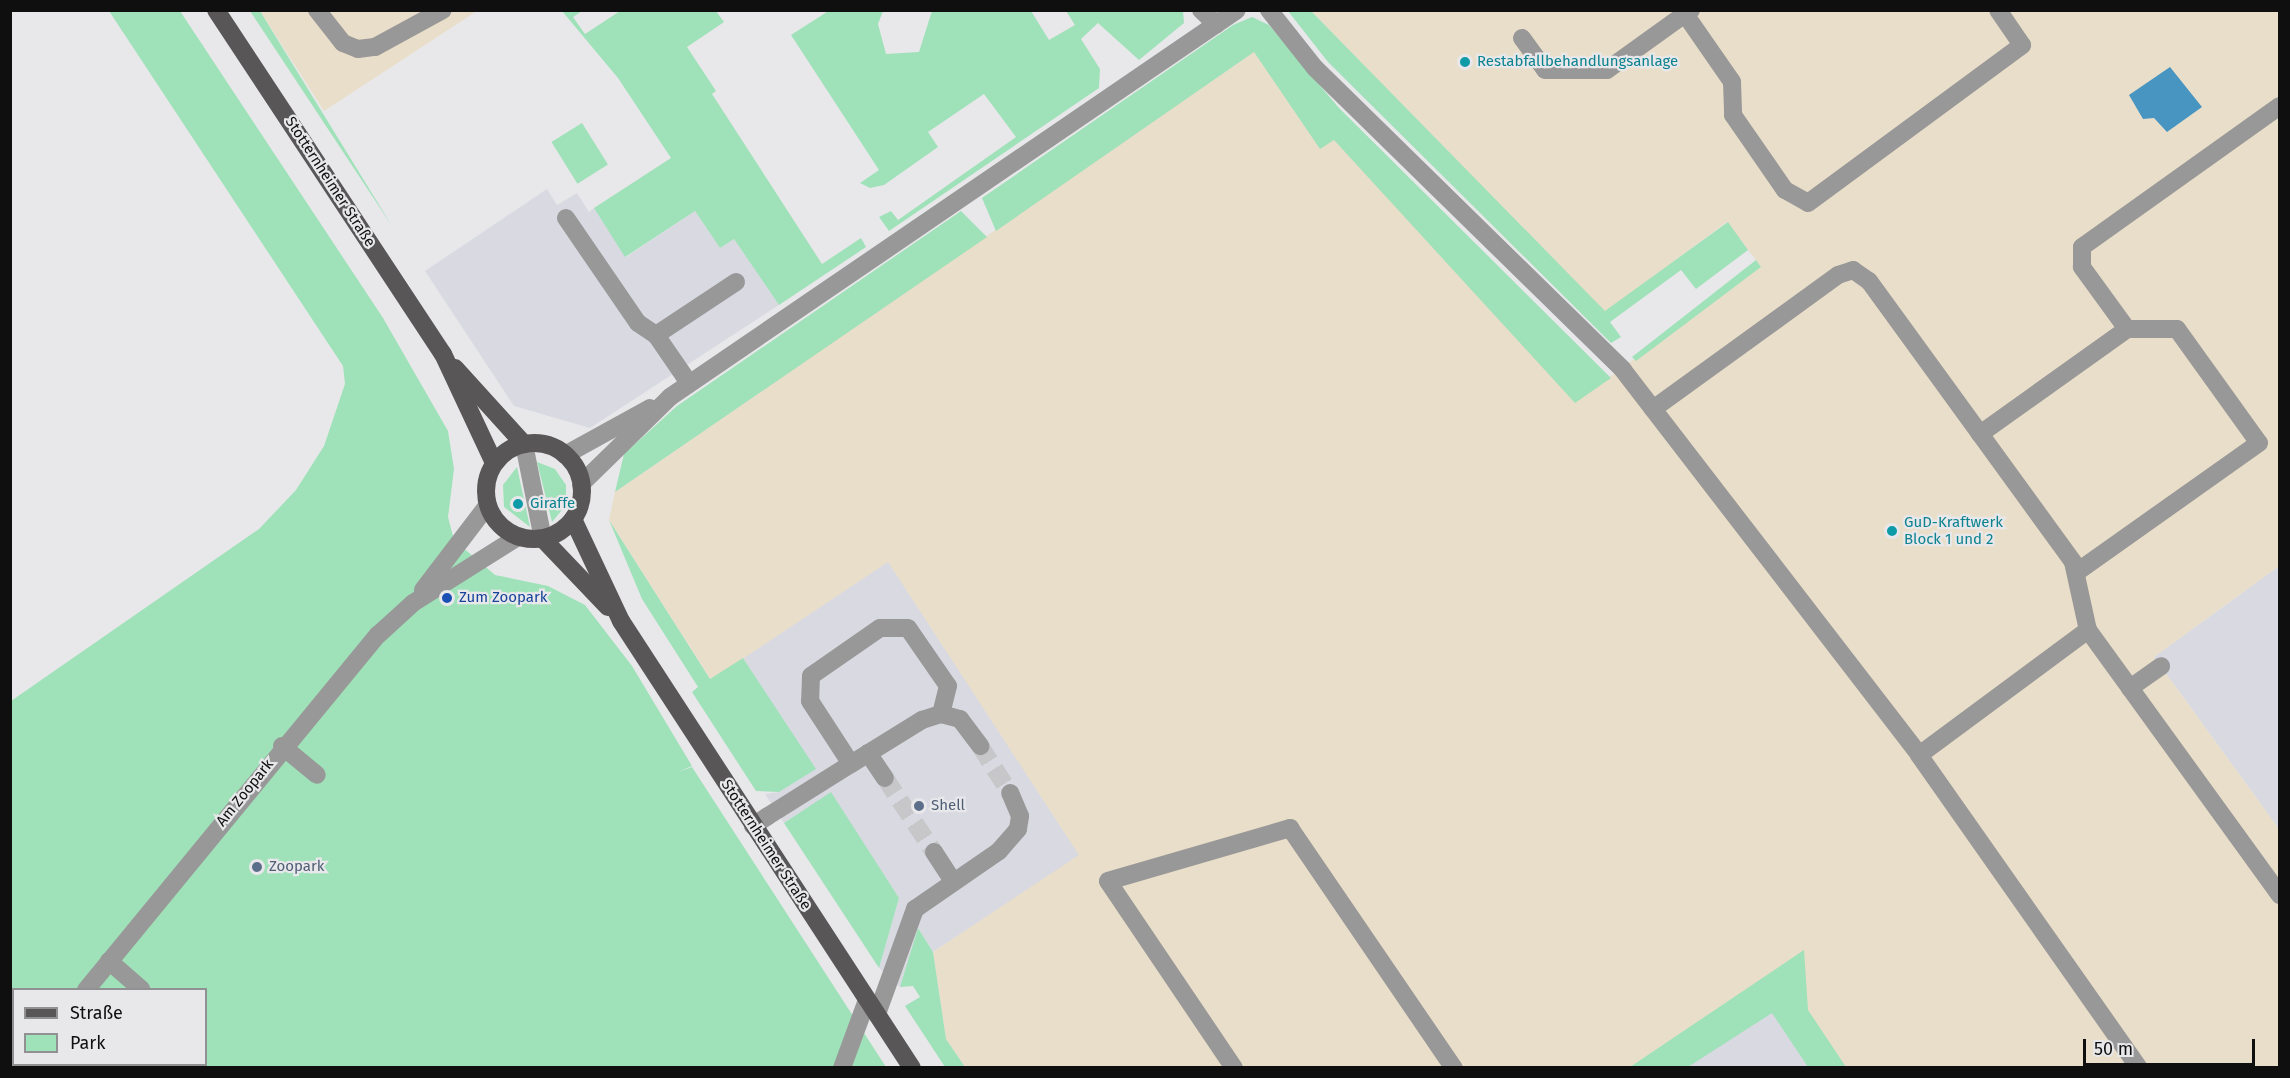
<!DOCTYPE html>
<html>
<head>
<meta charset="utf-8">
<style>
	body { margin:0 }
	#map { position:relative; width:2290px; height:1078px; overflow:hidden; background:#e8e8eb; font-family:"Fira Sans",sans-serif }
	div>[style] { position:absolute }
	.built>* { inset:0; background:#d9d9e2 }
	.industrial>* { inset:0; background:#e9dec9 }
	.green>* { inset:0; background:#9fe1b8; transform-origin:0 0 }
	.water>* { inset:0; background:#4895c1 }
	.minor-tunnel>* { height:18px; margin-top:-9px; transform-origin:0; background:repeating-linear-gradient(90deg,#c7c7ca 0 18px,transparent 0 27px) }
	.minor>* { height:18px; margin:-9px; padding:0 9px; transform-origin:9px; border-radius:9px; background:#999898 }
	.major>* { height:18px; margin:-9px; padding:0 9px; transform-origin:9px; border-radius:9px; background:#585656 }
	.major>.ring { margin:-9px; padding:0; box-sizing:content-box; background:none; border:18px solid #585656; border-radius:50% }
	.dots>* { width:16px; height:16px; translate:-50% -50%; box-sizing:border-box; border:3px solid #e8e8eb; border-radius:50% }
	span { translate:-50% -50%; white-space:nowrap; text-align:center; line-height:1.15; -webkit-text-stroke:4.5px #e8e8eb; paint-order:stroke }
	.culture-label { font-size:15px; color:#0d838f }
	.left { translate:0 -50%; text-align:left }
	.street-label { font-size:15px; color:#0f0f0f }
	.transit-label { font-size:15px; color:#164399 }
	.service-label { font-size:15px; color:#4e5e75 }
	.frame { position:absolute; inset:0; border:12px solid #0f0f0f; pointer-events:none }
	.legend { position:absolute; left:12px; top:988px; width:195px; height:78px; box-sizing:border-box; background:#e8e8eb; border:2px solid #919193; margin:0; padding:8px 10px; list-style:none; font-size:18px; color:#0f0f0f }
	.legend li { display:flex; align-items:center; gap:12px; height:30px }
	.legend b { width:30px; border:2px solid #919193 }
	.scale { position:absolute; left:2083px; top:1039px; width:172px; height:27px; box-sizing:border-box; border:3px solid #0f0f0f; border-top:0; padding-left:8px; font-size:18px; line-height:21px; white-space:nowrap; color:#0f0f0f; -webkit-text-stroke:4px #e8e8eb; paint-order:stroke }
</style>
</head>
<body>
<div id="map">
	<div class="built">
		<i style="clip-path:polygon(547px 189px,557px 205px,577px 193px,589px 212px,594px 208px,626px 257px,695px 211px,720px 248px,734px 239px,779px 305px,590px 428px,514px 406px,425px 271px)"></i>
		<i style="clip-path:polygon(888px 561px,1080px 856px,933px 952px,918px 928px,900px 987px,879px 968px,899px 898px,831px 793px,784px 823px,765px 794px,779px 792px,815px 769px,743px 658px)"></i>
		<i style="clip-path:polygon(2279px 566px,2279px 829px,2154px 657px)"></i>
		<i style="clip-path:polygon(1804px 950px,1808px 1010px,1846px 1067px,1630px 1068px)"></i>
	</div>
	<div class="industrial">
		<i style="clip-path:polygon(260px 11px,477px 11px,324px 111px)"></i>
		<i style="clip-path:polygon(1311px 11px,2279px 11px,2279px 566px,2154px 657px,2279px 829px,2279px 1067px,1846px 1067px,1808px 1010px,1803px 951px,1630px 1067px,965px 1067px,946px 1039px,933px 952px,1079px 855px,888px 562px,711px 680px,609px 520px,615px 492px,1254px 52px,1320px 148px,1334px 139px,1575px 402px,1761px 267px,1727px 222px,1605px 312px)"></i>
	</div>
	<div class="green">
		<i style="clip-path:polygon(830px 10px,883px 11px,878px 24px,886px 54px,919px 52px,932px 11px,1031px 11px,1049px 40px,1075px 25px,1066px 11px,1183px 11px,1184px 23px,1139px 60px,1098px 23px,1081px 39px,1100px 69px,1099px 88px,889px 231px,879px 217px,891px 211px,898px 220px,1016px 137px,984px 94px,928px 132px,938px 147px,884px 185px,870px 188px,860px 183px,879px 170px,791px 35px)"></i>
		<i style="clip-path:polygon(evenodd,109px 11px,180px 11px,383px 318px,448px 431px,454px 469px,448px 517px,454px 540px,495px 575px,548px 586px,585px 605px,632px 666px,692px 766px,678px 772px,692px 767px,886px 1067px,11px 1068px,11px 701px,259px 529px,296px 490px,324px 446px,345px 384px,343px 366px,109px 11px,14px 990px,206px 990px,206px 1064px,14px 1064px,14px 990px)"></i>
		<i style="clip-path:polygon(250px 11px,260px 11px,392px 226px)"></i>
		<i style="clip-path:polygon(562px 11px,582px 11px,573px 17px,585px 34px,620px 11px,716px 11px,724px 22px,687px 47px,716px 91px,712px 94px,822px 264px,861px 238px,866px 247px,779px 305px,734px 239px,720px 248px,695px 211px,625px 257px,594px 208px,671px 158px,618px 78px)"></i>
		<i style="clip-path:polygon(1288px 11px,1311px 11px,1605px 311px,1728px 222px,1748px 250px,1696px 289px,1681px 270px,1610px 322px,1621px 337px,1611px 343px,1328px 62px)"></i>
		<i style="clip-path:polygon(1252px 17px,1269px 25px,1339px 108px,1611px 378px,1575px 403px,1334px 140px,1320px 149px,1254px 52px,996px 231px,982px 198px,1233px 25px)"></i>
		<i style="left:582px;top:123px;width:49px;height:36px;rotate:58deg"></i>
		<i style="clip-path:polygon(961px 211px,987px 237px,615px 492px,624px 454px,677px 406px)"></i>
		<i style="clip-path:polygon(1756px 260px,1761px 267px,1636px 361px,1632px 357px)"></i>
		<i style="clip-path:polygon(537px 462px,555px 469px,566px 485px,566px 505px,552px 522px)"></i>
		<i style="clip-path:polygon(517px 467px,530px 527px,504px 507px,503px 485px)"></i>
		<i style="clip-path:polygon(609px 520px,710px 679px,743px 658px,816px 769px,779px 792px,756px 791px,692px 692px,698px 687px,642px 599px)"></i>
		<i style="clip-path:polygon(831px 792px,899px 898px,879px 968px,784px 823px)"></i>
		<i style="clip-path:polygon(918px 928px,933px 952px,946px 1039px,965px 1067px,945px 1067px,905px 1006px,920px 997px,913px 986px,900px 987px)"></i>
		<i style="clip-path:polygon(1804px 950px,1808px 1010px,1846px 1067px,1808px 1067px,1772px 1013px,1688px 1067px,1630px 1067px)"></i>
	</div>
	<div class="water">
		<i style="clip-path:polygon(2170px 67px,2202px 107px,2167px 132px,2154px 118px,2143px 119px,2129px 95px)"></i>
	</div>
	<div class="minor-tunnel">
		<i style="left:980px;top:746px;width:56px;rotate:57.4deg"></i>
		<i style="left:885px;top:778px;width:89px;rotate:56.5deg"></i>
	</div>
	<div class="minor">
		<i style="left:317px;top:10px;width:42px;rotate:51.8deg"></i>
		<i style="left:343px;top:43px;width:16px;rotate:22deg"></i>
		<i style="left:358px;top:49px;width:17px;rotate:-7deg"></i>
		<i style="left:375px;top:47px;width:77px;rotate:-28.6deg"></i>
		<i style="left:1201px;top:10px;width:21px;rotate:43deg"></i>
		<i style="left:1269px;top:10px;width:74px;rotate:51.6deg"></i>
		<i style="left:1315px;top:68px;width:431px;rotate:44.4deg"></i>
		<i style="left:1623px;top:370px;width:486px;rotate:52.4deg"></i>
		<i style="left:1919px;top:755px;width:383px;rotate:54.9deg"></i>
		<i style="left:1691px;top:10px;width:7px;rotate:146deg"></i>
		<i style="left:1685px;top:14px;width:83px;rotate:55.3deg"></i>
		<i style="left:1732px;top:82px;width:33px;rotate:88deg"></i>
		<i style="left:1733px;top:115px;width:91px;rotate:55.3deg"></i>
		<i style="left:1785px;top:190px;width:26px;rotate:29deg"></i>
		<i style="left:1808px;top:203px;width:266px;rotate:-36.4deg"></i>
		<i style="left:2022px;top:45px;width:42px;rotate:-124.4deg"></i>
		<i style="left:1522px;top:38px;width:39px;rotate:54deg"></i>
		<i style="left:1545px;top:70px;width:62px"></i>
		<i style="left:1607px;top:70px;width:96px;rotate:-35.7deg"></i>
		<i style="left:566px;top:218px;width:127px;rotate:55.6deg"></i>
		<i style="left:638px;top:323px;width:22px;rotate:34deg"></i>
		<i style="left:656px;top:335px;width:58px;rotate:55.5deg"></i>
		<i style="left:2127px;top:329px;width:77px;rotate:-126deg"></i>
		<i style="left:2082px;top:267px;width:20px;rotate:-90deg"></i>
		<i style="left:2082px;top:247px;width:243px;rotate:-35.5deg"></i>
		<i style="left:656px;top:335px;width:96px;rotate:-33.5deg"></i>
		<i style="left:1653px;top:409px;width:228px;rotate:-35.9deg"></i>
		<i style="left:1838px;top:275px;width:16px;rotate:-18deg"></i>
		<i style="left:1853px;top:270px;width:19px;rotate:35deg"></i>
		<i style="left:1869px;top:281px;width:347px;rotate:54deg"></i>
		<i style="left:2073px;top:562px;width:70px;rotate:77.6deg"></i>
		<i style="left:2088px;top:630px;width:210px;rotate:143.5deg"></i>
		<i style="left:1980px;top:434px;width:181px;rotate:-35.5deg"></i>
		<i style="left:2127px;top:329px;width:50px"></i>
		<i style="left:2177px;top:329px;width:140px;rotate:54.3deg"></i>
		<i style="left:2259px;top:443px;width:222px;rotate:144.7deg"></i>
		<i style="left:524px;top:444px;width:97px;rotate:78.7deg"></i>
		<i style="left:565px;top:455px;width:97px;rotate:-28.9deg"></i>
		<i style="left:581px;top:484px;width:124px;rotate:-44.3deg"></i>
		<i style="left:670px;top:397px;width:686px;rotate:-34.32deg"></i>
		<i style="left:423px;top:590px;width:106px;rotate:-52.7deg"></i>
		<i style="left:2088px;top:630px;width:72px;rotate:54.1deg"></i>
		<i style="left:2130px;top:688px;width:38px;rotate:-35deg"></i>
		<i style="left:2130px;top:688px;width:256px;rotate:54.1deg"></i>
		<i style="left:941px;top:714px;width:20px;rotate:15deg"></i>
		<i style="left:960px;top:719px;width:34px;rotate:53deg"></i>
		<i style="left:282px;top:746px;width:45px;rotate:39.6deg"></i>
		<i style="left:868px;top:753px;width:30px;rotate:56deg"></i>
		<i style="left:753px;top:826px;width:18px;rotate:-34deg"></i>
		<i style="left:768px;top:816px;width:98px;rotate:-32.1deg"></i>
		<i style="left:851px;top:764px;width:84px;rotate:-31.8deg"></i>
		<i style="left:922px;top:720px;width:20px;rotate:-18deg"></i>
		<i style="left:941px;top:714px;width:29px;rotate:-76deg"></i>
		<i style="left:948px;top:686px;width:70px;rotate:-124.6deg"></i>
		<i style="left:908px;top:628px;width:28px;rotate:180deg"></i>
		<i style="left:880px;top:628px;width:84px;rotate:145.2deg"></i>
		<i style="left:811px;top:676px;width:25px;rotate:92deg"></i>
		<i style="left:810px;top:701px;width:75px;rotate:56.9deg"></i>
		<i style="left:934px;top:852px;width:35px;rotate:57deg"></i>
		<i style="left:109px;top:961px;width:43px;rotate:41.2deg"></i>
		<i style="left:86px;top:990px;width:460px;rotate:-50.6deg"></i>
		<i style="left:378px;top:635px;width:47px;rotate:-42.4deg"></i>
		<i style="left:413px;top:603px;width:124px;rotate:-32.2deg"></i>
		<i style="left:877px;top:1014px;width:112px;rotate:-70.1deg"></i>
		<i style="left:915px;top:909px;width:102px;rotate:-34.6deg"></i>
		<i style="left:999px;top:851px;width:29px;rotate:-49deg"></i>
		<i style="left:1018px;top:829px;width:13px;rotate:-81deg"></i>
		<i style="left:1020px;top:816px;width:25px;rotate:-113deg"></i>
		<i style="left:23px;top:1068px;width:4px;rotate:-63deg"></i>
		<i style="left:842px;top:1068px;width:72px;rotate:-69.8deg"></i>
		<i style="left:1234px;top:1068px;width:225px;rotate:-124deg"></i>
		<i style="left:1108px;top:881px;width:190px;rotate:-16.2deg"></i>
		<i style="left:1290px;top:828px;width:291px;rotate:55.7deg"></i>
	</div>
	<div class="major">
		<i style="left:216px;top:10px;width:412px;rotate:56.6deg"></i>
		<i style="left:443px;top:354px;width:120px;rotate:64.9deg"></i>
		<i style="left:455px;top:368px;width:103px;rotate:47.8deg"></i>
		<i class="ring" style="left:486px;top:443px;width:78px;height:78px"></i>
		<i style="left:573px;top:519px;width:113px;rotate:64.8deg"></i>
		<i style="left:621px;top:621px;width:533px;rotate:56.94deg"></i>
		<i style="left:543px;top:539px;width:94px;rotate:46.3deg"></i>
	</div>
	<div class="dots">
		<i style="left:1465px;top:62px;background:#0f9aa8"></i>
		<i style="left:518px;top:504px;background:#0f9aa8"></i>
		<i style="left:1892px;top:531px;background:#0f9aa8"></i>
		<i style="left:447px;top:598px;background:#1a4fb4"></i>
		<i style="left:919px;top:806px;background:#5c6f8a"></i>
		<i style="left:257px;top:867px;background:#5c6f8a"></i>
	</div>
	<div class="culture-label">
		<span class="left" style="left:1477px;top:62px">Restabfallbehandlungsanlage</span>
		<span class="left" style="left:530px;top:504px">Giraffe</span>
		<span class="left" style="left:1904px;top:531px">GuD-Kraftwerk<br>Block 1 und 2</span>
	</div>
	<div class="street-label">
		<span style="left:330px;top:182px;rotate:57deg">Stotternheimer Straße</span>
		<span style="left:245px;top:793px;rotate:-51deg">Am Zoopark</span>
		<span style="left:766px;top:845px;rotate:57deg">Stotternheimer Straße</span>
	</div>
	<div class="transit-label">
		<span class="left" style="left:459px;top:598px">Zum Zoopark</span>
	</div>
	<div class="service-label">
		<span class="left" style="left:931px;top:806px">Shell</span>
		<span class="left" style="left:269px;top:867px">Zoopark</span>
	</div>
	<div class="frame"></div>
	<ul class="legend">
	<li><b style="height:8px;background:#585656"></b>Straße</li>
	<li><b style="height:16px;background:#9fe1b8"></b>Park</li>
	</ul>
	<div class="scale">50 m</div>
</div>
</body>
</html>
